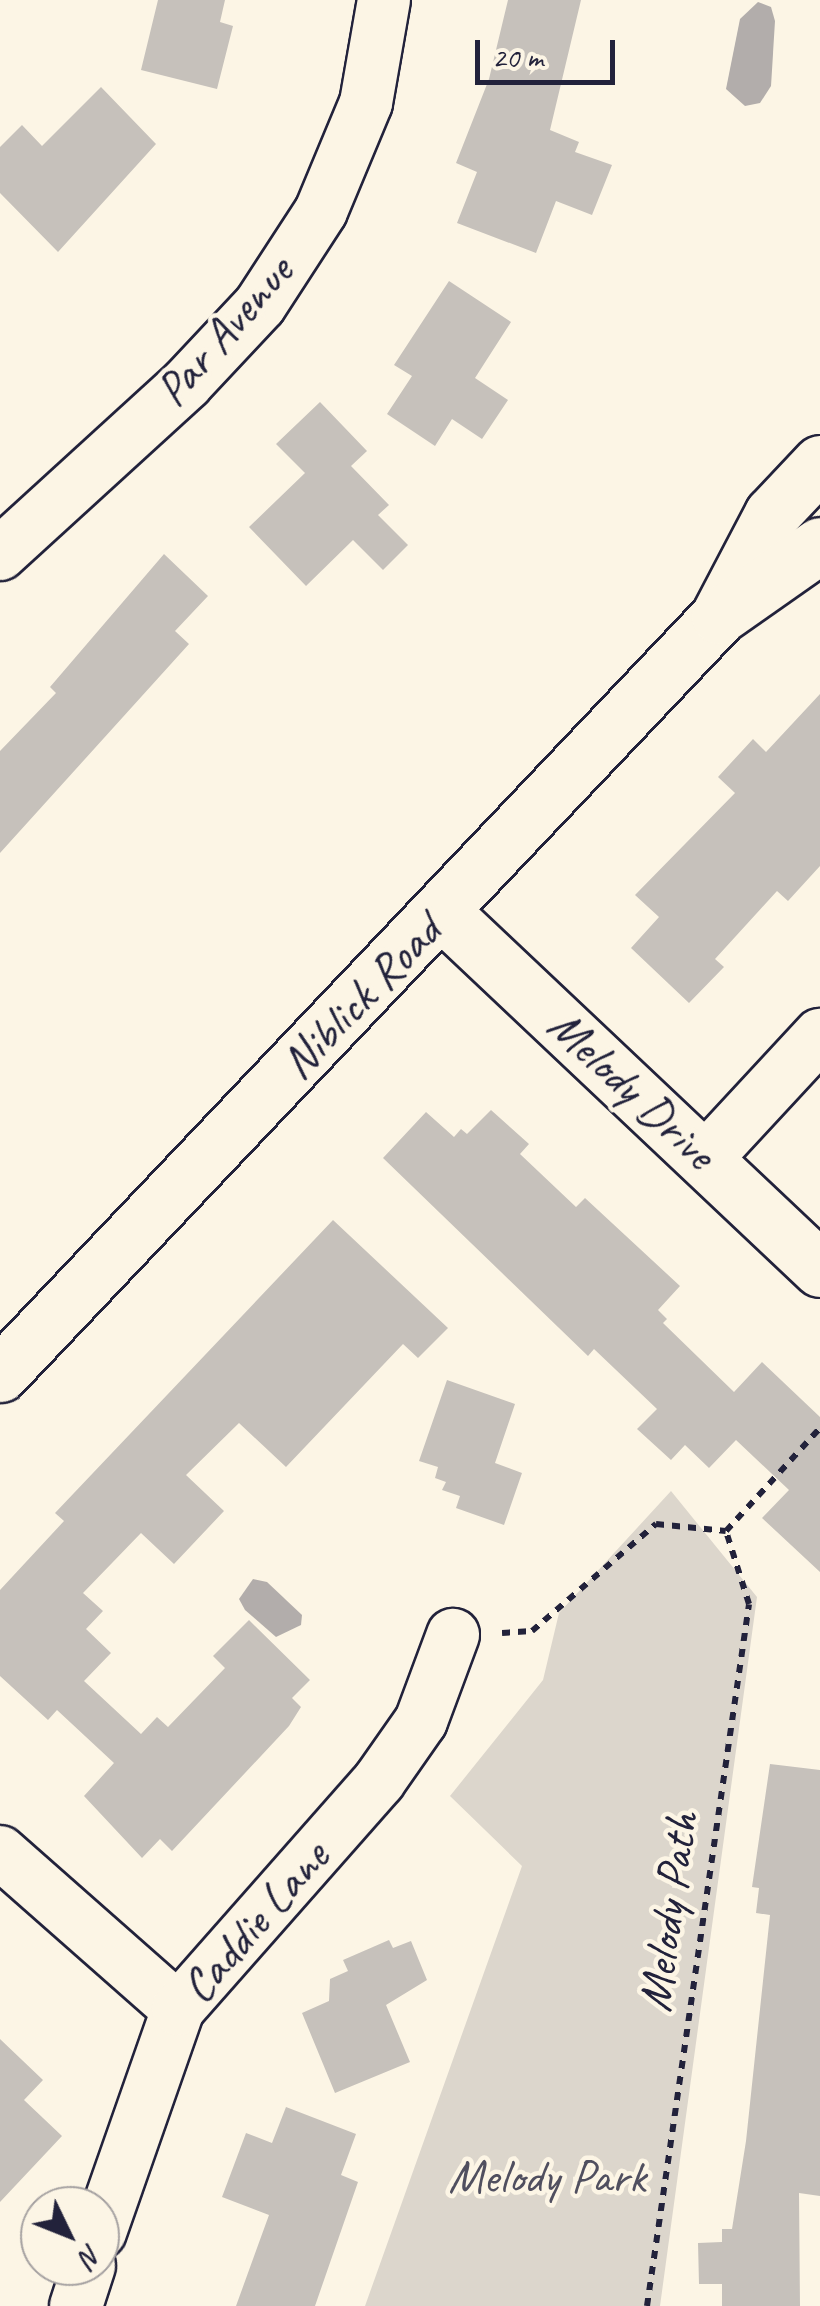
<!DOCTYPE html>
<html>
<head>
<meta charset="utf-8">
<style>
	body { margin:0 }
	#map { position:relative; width:820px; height:2306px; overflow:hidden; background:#fcf5e5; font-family:Caveat,sans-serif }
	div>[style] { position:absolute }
	.green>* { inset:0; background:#dcd6cc }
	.water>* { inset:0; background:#b2adab }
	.building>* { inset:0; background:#c6c1bb }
	.path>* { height:6px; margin-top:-3px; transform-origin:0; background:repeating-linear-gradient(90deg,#22223b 0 8px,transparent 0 16px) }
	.roads { filter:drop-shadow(2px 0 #22223b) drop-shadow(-2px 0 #22223b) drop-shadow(0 2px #22223b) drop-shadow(0 -2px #22223b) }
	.street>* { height:52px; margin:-26px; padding:0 26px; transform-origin:26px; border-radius:26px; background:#fcf5e5 }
	.secondary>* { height:55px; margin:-27.5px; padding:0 27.5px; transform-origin:27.5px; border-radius:27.5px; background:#fcf5e5 }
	span { translate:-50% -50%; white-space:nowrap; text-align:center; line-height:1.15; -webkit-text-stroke:9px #fcf5e5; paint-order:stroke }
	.street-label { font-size:48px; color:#22223b }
	.park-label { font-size:48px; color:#504f5f }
	.north { position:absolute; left:20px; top:2186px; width:100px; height:100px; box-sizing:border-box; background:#fcf5e5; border:2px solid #a5a1a1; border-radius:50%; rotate:133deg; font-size:28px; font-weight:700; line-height:40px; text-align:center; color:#22223b }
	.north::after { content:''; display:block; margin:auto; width:35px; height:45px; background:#22223b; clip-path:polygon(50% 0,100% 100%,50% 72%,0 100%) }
	.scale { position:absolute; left:475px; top:40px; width:140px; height:45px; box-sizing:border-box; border:5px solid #22223b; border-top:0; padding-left:12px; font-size:30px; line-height:35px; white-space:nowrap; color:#22223b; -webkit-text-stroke:8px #fcf5e5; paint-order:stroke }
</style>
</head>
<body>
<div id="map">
	<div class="green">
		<i style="clip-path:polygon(671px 1491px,757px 1597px,660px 2306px,365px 2306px,522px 1866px,450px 1796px,543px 1680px,559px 1613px)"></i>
	</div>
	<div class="water">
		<i style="clip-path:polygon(758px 2px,771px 7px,775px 21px,771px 86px,760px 103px,745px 106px,726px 89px,740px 19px)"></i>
		<i style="clip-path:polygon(253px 1579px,267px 1582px,302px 1615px,301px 1625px,276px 1637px,245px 1610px,239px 1599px)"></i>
	</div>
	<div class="building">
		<i style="clip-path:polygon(158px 0,225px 0,220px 22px,233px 26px,217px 89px,141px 70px)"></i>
		<i style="clip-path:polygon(508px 0,581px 0,550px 130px,579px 142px,575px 152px,612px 165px,592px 215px,556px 201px,536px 253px,457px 223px,477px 172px,456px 163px,489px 79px)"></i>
		<i style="clip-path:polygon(101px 87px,156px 144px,58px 252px,0 193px,0 147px,22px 125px,42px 146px)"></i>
		<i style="clip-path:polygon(449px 281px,511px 322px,475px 378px,508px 400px,482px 439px,452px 419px,435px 446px,387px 414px,412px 376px,394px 365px)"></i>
		<i style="clip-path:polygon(320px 402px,367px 451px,351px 466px,389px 505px,378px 515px,408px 545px,383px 570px,353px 540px,306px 586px,249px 527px,305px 473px,276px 444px)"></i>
		<i style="clip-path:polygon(164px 554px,208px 596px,175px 631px,189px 644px,0 853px,0 751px,56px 693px,50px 687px)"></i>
		<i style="clip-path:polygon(820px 694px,820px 866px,788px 901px,777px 891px,715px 959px,724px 967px,689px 1003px,631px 948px,659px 917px,635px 895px,735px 793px,718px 777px,753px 739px,766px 752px)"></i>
		<i style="clip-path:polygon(491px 1110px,529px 1144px,520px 1154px,576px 1207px,585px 1198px,680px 1286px,658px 1310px,667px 1319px,663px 1323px,734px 1392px,762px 1362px,820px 1417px,820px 1572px,762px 1518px,789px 1490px,736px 1440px,709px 1468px,685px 1445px,671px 1460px,637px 1429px,657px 1409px,594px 1349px,588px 1356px,383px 1158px,426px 1112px,454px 1137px,461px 1129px,467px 1134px)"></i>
		<i style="clip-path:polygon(333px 1220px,448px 1328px,418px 1358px,403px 1344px,286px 1467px,239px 1423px,186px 1475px,224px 1511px,174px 1564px,141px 1533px,83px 1593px,103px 1611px,86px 1629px,111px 1653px,84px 1681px,141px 1734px,157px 1717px,168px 1727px,225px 1668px,213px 1656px,249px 1620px,310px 1680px,292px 1698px,301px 1707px,289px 1726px,172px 1851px,160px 1839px,142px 1858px,84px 1796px,114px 1763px,57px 1710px,48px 1720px,0 1676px,0 1590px,64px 1521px,55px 1513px)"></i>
		<i style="clip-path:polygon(447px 1380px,515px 1404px,495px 1463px,522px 1473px,504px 1525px,456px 1508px,460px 1496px,442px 1490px,446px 1482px,435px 1478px,438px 1467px,419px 1461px)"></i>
		<i style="clip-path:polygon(770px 1764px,820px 1770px,820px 2196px,799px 2193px,800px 2306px,722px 2306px,722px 2284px,699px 2284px,698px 2243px,722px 2242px,722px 2229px,732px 2229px,746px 2141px,770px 1915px,756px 1913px,759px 1888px,752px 1887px)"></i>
		<i style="clip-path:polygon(389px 1940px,393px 1948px,411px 1941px,427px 1980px,386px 2005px,410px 2062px,335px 2093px,302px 2013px,329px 2001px,330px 1979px,348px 1971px,343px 1960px)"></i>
		<i style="clip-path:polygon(0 2039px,43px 2080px,24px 2100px,62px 2136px,0 2202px)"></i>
		<i style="clip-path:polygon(286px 2107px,356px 2134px,341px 2175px,358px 2182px,315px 2306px,236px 2306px,269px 2215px,222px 2197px,246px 2133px,272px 2143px)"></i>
	</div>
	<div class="path">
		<i style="left:502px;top:1633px;width:30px;rotate:-4deg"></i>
		<i style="left:532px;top:1631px;width:164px;rotate:-40.8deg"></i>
		<i style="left:656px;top:1524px;width:70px;rotate:5.7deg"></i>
		<i style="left:647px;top:2306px;width:709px;rotate:-81.73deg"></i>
		<i style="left:749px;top:1604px;width:77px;rotate:-107.5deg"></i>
		<i style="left:726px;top:1531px;width:139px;rotate:-47.6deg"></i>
	</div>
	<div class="roads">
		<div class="street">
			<i style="left:0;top:554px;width:252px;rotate:-42.4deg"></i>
			<i style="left:186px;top:384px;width:108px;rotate:-46.9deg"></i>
			<i style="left:260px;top:305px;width:112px;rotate:-57deg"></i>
			<i style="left:321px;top:211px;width:117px;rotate:-67.4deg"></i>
			<i style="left:366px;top:103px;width:105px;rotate:-80.1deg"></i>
			<i style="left:706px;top:1158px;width:168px;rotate:-47.2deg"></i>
			<i style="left:0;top:1852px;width:237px;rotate:41.4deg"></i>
			<i style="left:100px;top:2232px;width:236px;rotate:-70.7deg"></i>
			<i style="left:178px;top:2009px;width:304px;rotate:-48.6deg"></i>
			<i style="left:379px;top:1781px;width:73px;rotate:-55deg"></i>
			<i style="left:421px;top:1721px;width:92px;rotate:-69.6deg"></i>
			<i style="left:76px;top:2306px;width:42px;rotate:-72deg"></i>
		</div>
		<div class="secondary">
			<i style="left:720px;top:613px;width:112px;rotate:-62.3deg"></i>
			<i style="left:772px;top:514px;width:70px;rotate:-46.7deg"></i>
			<i style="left:442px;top:912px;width:520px;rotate:43.36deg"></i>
			<i style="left:0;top:1374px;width:1045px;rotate:-46.51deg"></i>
			<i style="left:719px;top:616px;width:123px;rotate:-35.1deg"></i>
		</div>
	</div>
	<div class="street-label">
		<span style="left:224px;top:331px;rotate:-49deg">Par Avenue</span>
		<span style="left:361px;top:997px;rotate:-46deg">Niblick Road</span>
		<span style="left:632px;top:1089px;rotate:43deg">Melody Drive</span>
		<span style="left:668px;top:1912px;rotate:-82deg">Melody Path</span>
		<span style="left:255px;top:1922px;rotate:-49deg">Caddie Lane</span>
	</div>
	<div class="park-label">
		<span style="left:547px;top:2177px">Melody Park</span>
	</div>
	<div class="north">N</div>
	<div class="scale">20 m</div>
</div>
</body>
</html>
